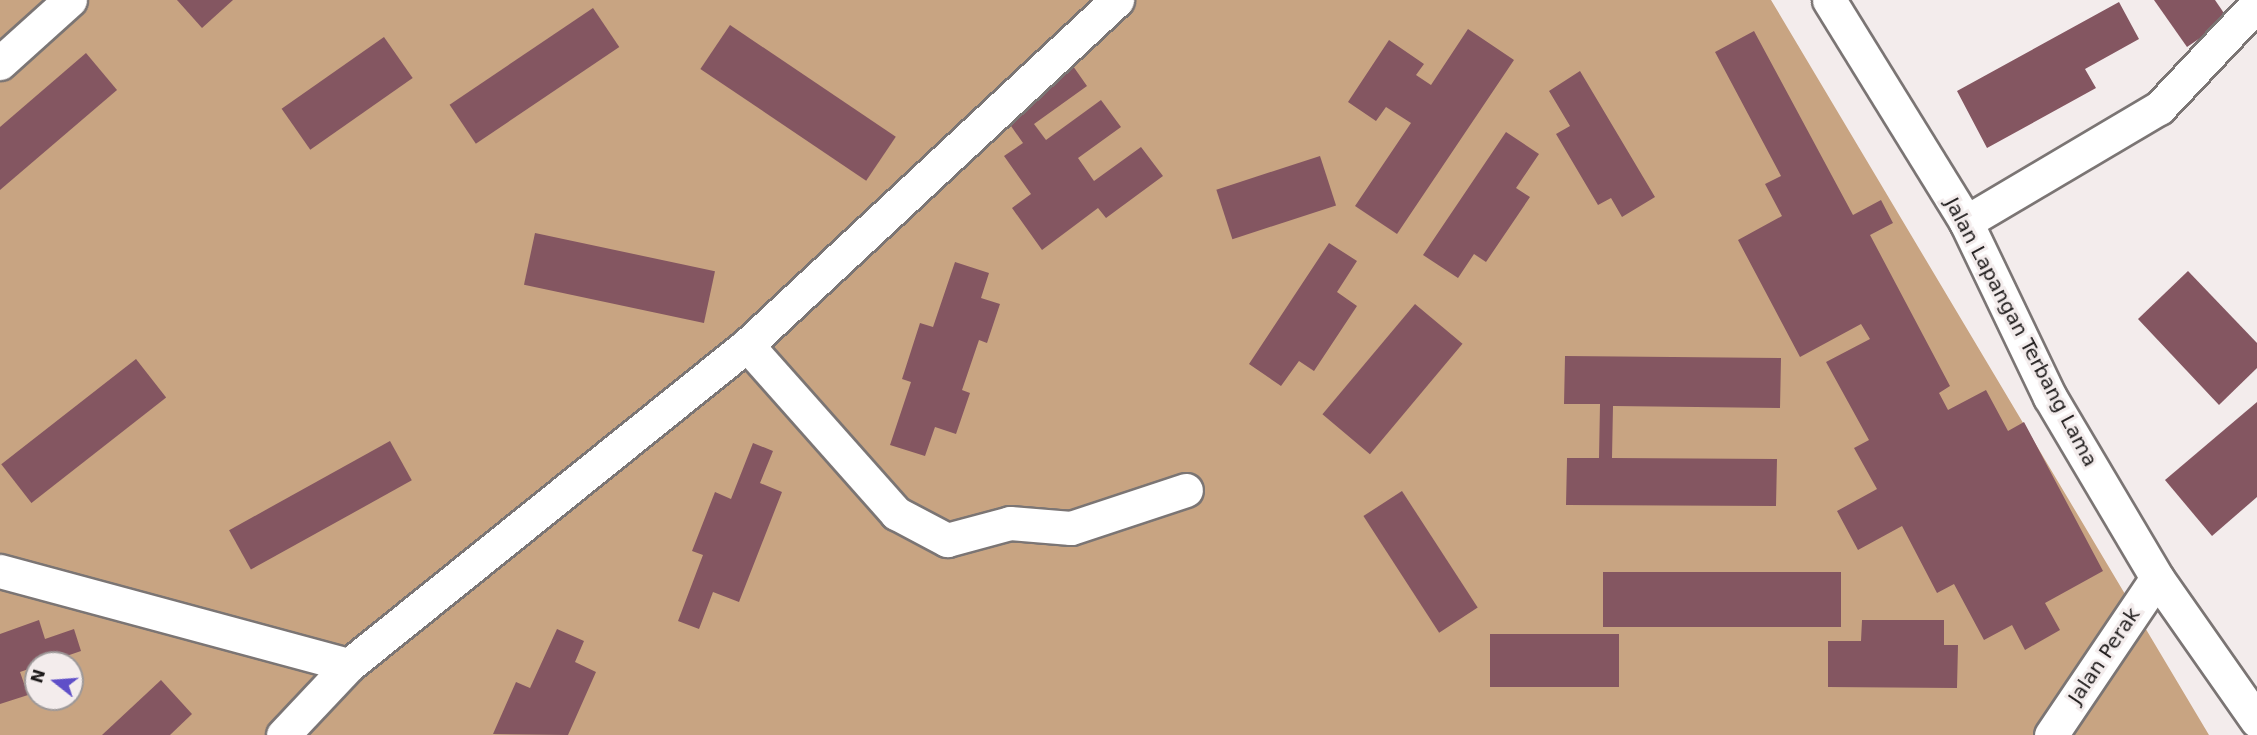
<!DOCTYPE html>
<html>
<head>
<meta charset="utf-8">
<style>
	body { margin:0 }
	#map { position:relative; width:2257px; height:735px; overflow:hidden; background:#f3ecec; font-family:"DejaVu Sans",sans-serif }
	div>[style] { position:absolute }
	.forest>* { inset:0; background:#c8a482 }
	.building>* { inset:0; background:#845661; transform-origin:0 0 }
	.roads { filter:drop-shadow(2px 0 #7b7574) drop-shadow(-2px 0 #7b7574) drop-shadow(0 2px #7b7574) drop-shadow(0 -2px #7b7574) }
	.minor>* { height:33px; margin:-16.5px; padding:0 16.5px; transform-origin:16.5px; border-radius:16.5px; background:#fff }
	span { translate:-50% -50%; white-space:nowrap; text-align:center; line-height:1.15; -webkit-text-stroke:6px #f3ecec; paint-order:stroke }
	.street-label { font-size:20px; color:#1d1a1a }
	.north { position:absolute; left:24px; top:651px; width:60px; height:60px; box-sizing:border-box; background:#f3ecec; border:2px solid #9d9898; border-radius:50%; rotate:287deg; font-size:16px; font-weight:700; line-height:24px; text-align:center; color:#1d1a1a }
	.north::after { content:''; display:block; margin:auto; width:21px; height:27px; background:#5f4fc8; clip-path:polygon(50% 0,100% 100%,50% 72%,0 100%) }
</style>
</head>
<body>
<div id="map">
	<div class="forest">
		<i style="clip-path:polygon(evenodd,0 0,1771px 0,2209px 735px,0 735px,0 0,36px 663px,72px 663px,72px 699px,36px 699px,36px 663px)"></i>
	</div>
	<div class="building">
		<i style="clip-path:polygon(177px 0,233px 0,202px 28px)"></i>
		<i style="clip-path:polygon(2154px 0,2215px 0,2228px 19px,2187px 47px)"></i>
		<i style="clip-path:polygon(2119px 2px,2139px 39px,2085px 69px,2096px 88px,1987px 148px,1957px 91px)"></i>
		<i style="left:593px;top:8px;width:47px;height:173px;rotate:56deg"></i>
		<i style="left:730px;top:25px;width:200px;height:53px;rotate:34deg"></i>
		<i style="clip-path:polygon(1468px 29px,1514px 60px,1397px 234px,1355px 206px,1411px 123px,1386px 107px,1376px 121px,1348px 102px,1389px 40px,1424px 64px,1416px 75px,1431px 85px)"></i>
		<i style="clip-path:polygon(1754px 31px,1853px 215px,1881px 200px,1893px 223px,1870px 235px,1950px 386px,1939px 393px,1948px 410px,1986px 390px,2008px 431px,2024px 422px,2103px 571px,2045px 603px,2060px 630px,2025px 650px,2012px 625px,1984px 640px,1954px 584px,1937px 593px,1902px 526px,1858px 550px,1837px 511px,1877px 489px,1854px 448px,1869px 440px,1826px 362px,1870px 339px,1861px 324px,1800px 357px,1738px 240px,1782px 216px,1765px 184px,1781px 176px,1715px 52px)"></i>
		<i style="left:384px;top:37px;width:50px;height:125px;rotate:55deg"></i>
		<i style="clip-path:polygon(86px 53px,117px 90px,0 190px,0 127px)"></i>
		<i style="clip-path:polygon(1073px 66px,1087px 86px,1034px 124px,1046px 140px,1101px 100px,1121px 127px,1078px 158px,1094px 181px,1141px 147px,1163px 176px,1106px 218px,1098px 208px,1042px 250px,1012px 208px,1031px 194px,1004px 156px,1023px 143px,1004px 116px)"></i>
		<i style="clip-path:polygon(1580px 71px,1655px 197px,1622px 217px,1611px 198px,1598px 205px,1556px 134px,1570px 126px,1549px 91px)"></i>
		<i style="clip-path:polygon(1506px 132px,1539px 154px,1516px 188px,1530px 197px,1486px 262px,1474px 254px,1458px 278px,1423px 255px)"></i>
		<i style="left:1320px;top:156px;width:52px;height:109px;rotate:72deg"></i>
		<i style="left:535px;top:233px;width:184px;height:53px;rotate:12deg"></i>
		<i style="clip-path:polygon(1329px 243px,1357px 261px,1337px 292px,1357px 306px,1314px 371px,1299px 361px,1281px 386px,1249px 364px)"></i>
		<i style="clip-path:polygon(955px 262px,989px 273px,981px 298px,1000px 304px,987px 343px,979px 340px,962px 390px,970px 393px,956px 434px,935px 427px,925px 456px,890px 445px,911px 382px,902px 379px,920px 323px,933px 327px)"></i>
		<i style="clip-path:polygon(2188px 271px,2257px 343px,2257px 368px,2219px 405px,2138px 319px)"></i>
		<i style="left:1415px;top:304px;width:62px;height:144px;rotate:40deg"></i>
		<i style="clip-path:polygon(1565px 356px,1781px 358px,1780px 408px,1613px 406px,1612px 458px,1777px 459px,1776px 506px,1566px 505px,1567px 458px,1599px 458px,1600px 404px,1564px 404px)"></i>
		<i style="left:136px;top:359px;width:49px;height:171px;rotate:52deg"></i>
		<i style="clip-path:polygon(2257px 402px,2257px 497px,2212px 536px,2165px 480px)"></i>
		<i style="left:390px;top:441px;width:45px;height:184px;rotate:61deg"></i>
		<i style="clip-path:polygon(753px 443px,773px 451px,760px 483px,782px 492px,739px 602px,713px 592px,699px 629px,678px 621px,703px 555px,692px 551px,715px 492px,731px 499px)"></i>
		<i style="left:1402px;top:491px;width:139px;height:46px;rotate:57deg"></i>
		<i style="left:1603px;top:572px;width:238px;height:55px"></i>
		<i style="clip-path:polygon(39px 620px,45px 639px,74px 629px,81px 651px,20px 672px,28px 695px,0 704px,0 634px)"></i>
		<i style="clip-path:polygon(1862px 620px,1944px 620px,1944px 645px,1958px 645px,1957px 688px,1828px 687px,1828px 641px,1861px 641px)"></i>
		<i style="clip-path:polygon(557px 629px,584px 641px,575px 662px,596px 672px,568px 735px,493px 734px,516px 682px,530px 688px)"></i>
		<i style="left:1490px;top:634px;width:129px;height:53px"></i>
		<i style="clip-path:polygon(161px 680px,192px 714px,170px 735px,102px 735px)"></i>
	</div>
	<div class="roads">
		<div class="minor">
			<i style="left:1829px;top:0;width:261px;rotate:58.3deg"></i>
			<i style="left:1966px;top:222px;width:194px;rotate:64.4deg"></i>
			<i style="left:2050px;top:397px;width:210px;rotate:59.4deg"></i>
			<i style="left:2157px;top:578px;width:174px;rotate:55deg"></i>
			<i style="left:0;top:63px;width:94px;rotate:-42deg"></i>
			<i style="left:1966px;top:222px;width:224px;rotate:-30.6deg"></i>
			<i style="left:2159px;top:108px;width:143px;rotate:-46.7deg"></i>
			<i style="left:747px;top:345px;width:225px;rotate:48.4deg"></i>
			<i style="left:896px;top:513px;width:58px;rotate:27.9deg"></i>
			<i style="left:947px;top:540px;width:65px;rotate:-15.1deg"></i>
			<i style="left:1010px;top:523px;width:61px;rotate:4.7deg"></i>
			<i style="left:1071px;top:528px;width:121px;rotate:-18.3deg"></i>
			<i style="left:0;top:571px;width:361px;rotate:15.1deg"></i>
			<i style="left:283px;top:735px;width:96px;rotate:-46.7deg"></i>
			<i style="left:349px;top:665px;width:511px;rotate:-38.8deg"></i>
			<i style="left:747px;top:345px;width:506px;rotate:-43deg"></i>
			<i style="left:2051px;top:735px;width:189px;rotate:-56deg"></i>
		</div>
	</div>
	<div class="street-label">
		<span style="left:2021px;top:332px;rotate:62deg">Jalan Lapangan Terbang Lama</span>
		<span style="left:2104px;top:656px;rotate:-56deg">Jalan Perak</span>
	</div>
	<div class="north">N</div>
</div>
</body>
</html>
